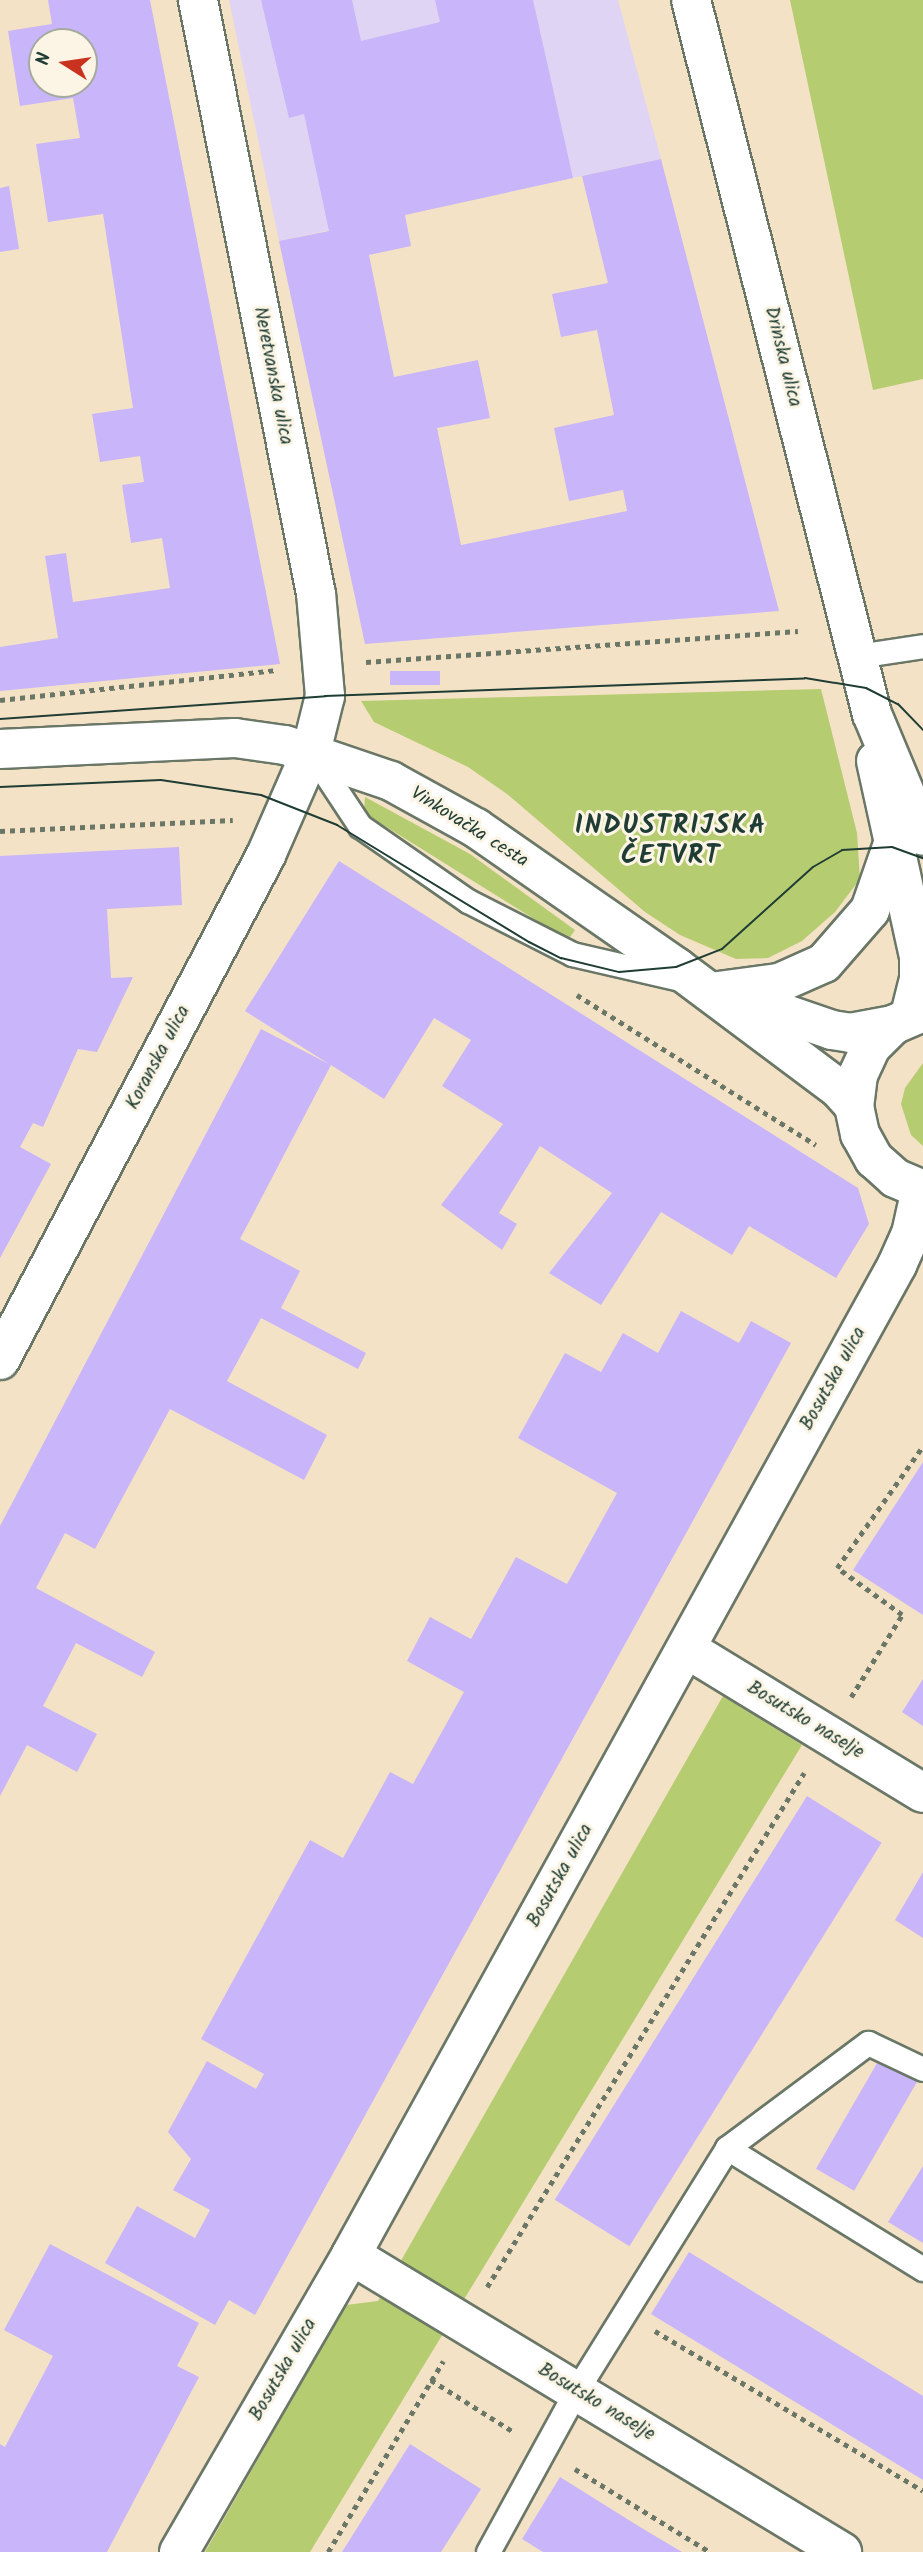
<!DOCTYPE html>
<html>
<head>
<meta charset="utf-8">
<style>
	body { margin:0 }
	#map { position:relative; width:923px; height:2552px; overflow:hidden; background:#f4e2c6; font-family:Kalam,sans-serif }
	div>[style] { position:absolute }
	.built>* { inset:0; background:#e0d4f4 }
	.green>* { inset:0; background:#b6cc71 }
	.building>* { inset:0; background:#c9b5f9; transform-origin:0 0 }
	.path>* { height:4.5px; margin-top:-2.25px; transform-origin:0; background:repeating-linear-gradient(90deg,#6a7767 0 5px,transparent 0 10px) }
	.roads { filter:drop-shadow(2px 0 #6a7767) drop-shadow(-2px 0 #6a7767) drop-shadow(0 2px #6a7767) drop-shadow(0 -2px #6a7767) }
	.lane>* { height:23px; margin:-11.5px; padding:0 11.5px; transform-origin:11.5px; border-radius:11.5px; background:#fff }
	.street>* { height:38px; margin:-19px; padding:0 19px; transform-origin:19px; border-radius:19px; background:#fff }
	.secondary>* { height:38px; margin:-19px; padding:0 19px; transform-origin:19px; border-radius:19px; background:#fff }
	.tram>* { height:2px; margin:-1px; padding:0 1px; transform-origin:1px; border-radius:1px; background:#1f3d34 }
	span { translate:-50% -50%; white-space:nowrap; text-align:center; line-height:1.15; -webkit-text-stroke:6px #fcf5e5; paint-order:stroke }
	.street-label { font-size:19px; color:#1f3d34 }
	.district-label { font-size:26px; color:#1f3d34; font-weight:700; letter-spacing:2px }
	.north { position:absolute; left:28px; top:28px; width:70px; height:70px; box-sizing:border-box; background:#fcf5e5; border:2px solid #a4ab9e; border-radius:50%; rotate:282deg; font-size:19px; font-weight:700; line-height:28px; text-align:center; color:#1f3d34 }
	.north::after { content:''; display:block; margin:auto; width:24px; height:32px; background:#c8321e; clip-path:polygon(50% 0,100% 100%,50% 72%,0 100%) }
</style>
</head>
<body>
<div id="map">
	<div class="built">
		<i style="clip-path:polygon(229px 0,618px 0,661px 159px,279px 241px)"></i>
	</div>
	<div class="green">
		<i style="clip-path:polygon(790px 0,923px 0,923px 379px,873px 390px)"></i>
		<i style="clip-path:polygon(821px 689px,857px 833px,860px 879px,835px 912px,802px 941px,768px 958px,736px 959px,680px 935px,645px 912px,507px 794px,468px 767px,374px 722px,361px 701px)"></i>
		<i style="clip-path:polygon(365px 797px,470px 854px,575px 930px,568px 940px,372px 818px,364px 811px)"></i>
		<i style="clip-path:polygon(923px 1063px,923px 1146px,911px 1135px,901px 1104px,905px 1088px)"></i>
		<i style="clip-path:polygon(723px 1696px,802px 1745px,310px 2552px,205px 2552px,346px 2305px,378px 2301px)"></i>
	</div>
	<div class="building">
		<i style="clip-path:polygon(evenodd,48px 0,150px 0,280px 664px,0 691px,0 647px,58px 638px,45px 556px,66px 553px,73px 602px,170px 588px,162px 538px,131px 543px,122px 485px,144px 482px,140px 456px,100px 462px,92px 414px,133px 408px,103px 214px,48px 222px,36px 144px,80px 138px,73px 98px,20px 106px,8px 31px,52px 24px,48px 0,42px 42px,84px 42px,84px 84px,42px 84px,42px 42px)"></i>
		<i style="clip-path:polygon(261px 0,352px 0,361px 41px,440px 22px,435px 0,533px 0,573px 178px,405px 215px,411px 246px,369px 255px,394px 377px,478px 360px,490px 418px,437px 428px,461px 545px,627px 511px,623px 490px,569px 501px,554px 428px,614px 415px,597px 330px,561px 337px,552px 294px,608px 283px,582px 176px,661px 159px,779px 611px,365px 644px,279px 241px,329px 231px,304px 114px,289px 118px)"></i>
		<i style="clip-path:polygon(9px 186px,19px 249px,0 252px,0 188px)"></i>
		<i style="left:440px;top:671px;width:14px;height:50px;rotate:90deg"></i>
		<i style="clip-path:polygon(179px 847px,182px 905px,107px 909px,111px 978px,133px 977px,97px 1052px,78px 1049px,43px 1127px,33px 1123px,20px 1147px,51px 1164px,0 1258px,0 856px)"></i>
		<i style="clip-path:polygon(339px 861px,858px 1188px,869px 1224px,836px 1278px,749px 1226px,732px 1255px,661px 1212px,601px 1305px,549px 1273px,612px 1193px,540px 1146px,499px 1213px,517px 1224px,502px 1250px,441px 1205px,503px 1124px,442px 1086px,471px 1040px,434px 1018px,384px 1099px,331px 1065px,240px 1239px,300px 1271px,281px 1308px,366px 1353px,358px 1369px,261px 1318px,227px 1381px,327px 1435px,304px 1480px,170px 1409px,95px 1549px,65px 1533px,36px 1588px,155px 1652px,142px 1677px,76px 1643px,43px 1706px,97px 1734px,77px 1772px,27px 1745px,0 1796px,0 1526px,261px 1029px,329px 1064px,245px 1011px)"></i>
		<i style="clip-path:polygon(681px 1311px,739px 1343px,751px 1321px,791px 1343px,255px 2315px,229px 2300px,215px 2325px,105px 2263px,137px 2206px,195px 2238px,210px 2210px,173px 2190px,191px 2159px,168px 2132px,207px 2061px,256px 2089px,264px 2074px,201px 2039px,310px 1840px,343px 1858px,390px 1772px,413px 1784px,464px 1692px,407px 1661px,430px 1617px,471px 1639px,516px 1557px,567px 1584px,617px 1493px,518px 1438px,565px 1353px,601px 1372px,623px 1333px,658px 1353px)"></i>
		<i style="clip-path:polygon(923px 1462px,923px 1615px,853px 1570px)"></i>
		<i style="clip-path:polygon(923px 1679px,923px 1726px,902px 1712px)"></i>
		<i style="left:807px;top:1796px;width:88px;height:476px;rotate:32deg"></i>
		<i style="clip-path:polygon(923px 1872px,923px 1938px,895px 1920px)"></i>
		<i style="left:880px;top:2058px;width:44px;height:128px;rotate:30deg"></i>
		<i style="clip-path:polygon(923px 2166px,923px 2243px,888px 2222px)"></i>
		<i style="clip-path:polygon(50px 2244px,199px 2323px,177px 2366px,199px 2377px,107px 2552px,0 2552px,0 2444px,5px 2447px,53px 2356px,4px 2330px)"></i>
		<i style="clip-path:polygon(689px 2252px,923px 2396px,923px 2480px,651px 2314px)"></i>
		<i style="clip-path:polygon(410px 2444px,481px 2489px,441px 2552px,342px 2552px)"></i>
		<i style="clip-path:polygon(560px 2477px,640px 2527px,682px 2552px,543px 2552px,522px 2539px)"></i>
	</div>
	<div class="path">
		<i style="left:366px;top:662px;width:433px;rotate:-4.1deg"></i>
		<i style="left:0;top:700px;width:279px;rotate:-6.2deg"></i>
		<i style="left:0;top:831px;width:233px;rotate:-2.7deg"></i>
		<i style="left:577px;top:995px;width:282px;rotate:32.1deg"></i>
		<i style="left:851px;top:1697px;width:97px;rotate:-58.1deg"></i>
		<i style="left:902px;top:1615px;width:80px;rotate:-144.1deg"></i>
		<i style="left:837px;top:1568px;width:149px;rotate:-54.8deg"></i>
		<i style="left:487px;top:2287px;width:604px;rotate:-58.34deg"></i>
		<i style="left:655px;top:2331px;width:312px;rotate:30.8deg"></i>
		<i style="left:431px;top:2380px;width:98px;rotate:32.1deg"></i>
		<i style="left:575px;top:2469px;width:158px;rotate:31.6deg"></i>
		<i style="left:328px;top:2552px;width:223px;rotate:-58.9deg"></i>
	</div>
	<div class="roads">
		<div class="lane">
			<i style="left:858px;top:656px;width:66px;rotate:-8.7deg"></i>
			<i style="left:311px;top:752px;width:89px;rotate:56.5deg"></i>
			<i style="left:360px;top:826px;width:131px;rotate:34.8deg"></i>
			<i style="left:468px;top:901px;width:117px;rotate:27deg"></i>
			<i style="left:572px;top:954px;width:111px;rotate:13deg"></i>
			<i style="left:727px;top:2148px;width:230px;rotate:31.7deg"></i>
			<i style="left:488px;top:2552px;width:183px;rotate:-61.3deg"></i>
			<i style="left:576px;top:2391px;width:286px;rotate:-58.1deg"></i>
			<i style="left:727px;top:2148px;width:176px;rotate:-36.7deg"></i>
			<i style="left:868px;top:2043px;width:61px;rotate:25.3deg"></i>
		</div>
		<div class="street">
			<i style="left:691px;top:0;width:737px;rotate:75.78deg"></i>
			<i style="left:872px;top:714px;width:132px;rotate:67.3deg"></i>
			<i style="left:876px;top:761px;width:201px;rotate:77.6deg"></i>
			<i style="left:919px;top:957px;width:22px;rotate:90deg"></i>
			<i style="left:919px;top:979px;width:38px;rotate:104deg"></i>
			<i style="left:0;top:1360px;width:571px;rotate:-62.22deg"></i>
			<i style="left:266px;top:855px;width:112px;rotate:-66.4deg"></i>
			<i style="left:311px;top:752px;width:58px;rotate:-76deg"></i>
			<i style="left:325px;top:696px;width:102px;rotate:-95deg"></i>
			<i style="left:316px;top:594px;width:606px;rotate:-101.24deg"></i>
			<i style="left:687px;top:1649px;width:276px;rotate:31.4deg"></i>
			<i style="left:351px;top:2255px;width:574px;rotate:31.17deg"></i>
			<i style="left:179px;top:2552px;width:343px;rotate:-59.9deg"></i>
			<i style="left:351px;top:2255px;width:1131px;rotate:-61.12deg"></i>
			<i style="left:897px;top:1265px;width:34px;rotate:-66deg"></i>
			<i style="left:911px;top:1234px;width:46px;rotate:-77.5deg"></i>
		</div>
		<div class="secondary">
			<i style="left:0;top:749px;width:235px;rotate:-2.7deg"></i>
			<i style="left:235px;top:738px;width:50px;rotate:8deg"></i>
			<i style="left:285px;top:745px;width:112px;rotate:18.8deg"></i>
			<i style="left:391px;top:781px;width:97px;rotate:28.9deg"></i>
			<i style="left:476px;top:828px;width:244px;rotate:34.8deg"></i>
			<i style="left:676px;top:967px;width:202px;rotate:36.8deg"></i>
			<i style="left:838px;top:1088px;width:24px;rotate:48deg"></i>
			<i style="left:718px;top:991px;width:62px;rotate:-7.5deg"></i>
			<i style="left:779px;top:983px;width:49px;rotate:-24deg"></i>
			<i style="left:824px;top:963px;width:70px;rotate:-49deg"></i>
			<i style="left:870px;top:910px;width:67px;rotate:-70.8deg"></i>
			<i style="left:727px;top:994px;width:111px;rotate:18.9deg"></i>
			<i style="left:832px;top:1030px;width:18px;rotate:9deg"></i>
			<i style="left:850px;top:1033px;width:44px;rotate:-10.5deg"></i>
			<i style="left:923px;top:1012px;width:33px;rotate:157deg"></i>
			<i style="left:893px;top:1025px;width:31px;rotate:135deg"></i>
			<i style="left:871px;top:1047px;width:31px;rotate:115deg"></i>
			<i style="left:858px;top:1075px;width:31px;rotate:97deg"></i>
			<i style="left:854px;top:1106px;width:29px;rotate:78deg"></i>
			<i style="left:860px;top:1134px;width:29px;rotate:61deg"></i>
			<i style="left:874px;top:1159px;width:28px;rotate:42deg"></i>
			<i style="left:895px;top:1178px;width:30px;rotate:23deg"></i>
		</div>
	</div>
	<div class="tram">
		<i style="left:0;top:719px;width:326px;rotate:-4deg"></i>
		<i style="left:325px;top:696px;width:480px;rotate:-2.1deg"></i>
		<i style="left:805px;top:678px;width:62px;rotate:9.3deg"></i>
		<i style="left:866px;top:688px;width:36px;rotate:27deg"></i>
		<i style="left:898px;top:704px;width:36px;rotate:46deg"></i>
		<i style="left:0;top:787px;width:161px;rotate:-2.5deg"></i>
		<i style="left:161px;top:780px;width:101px;rotate:8.5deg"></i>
		<i style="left:261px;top:795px;width:82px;rotate:21.5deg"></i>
		<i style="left:337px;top:825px;width:225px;rotate:31.4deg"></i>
		<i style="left:529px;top:942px;width:36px;rotate:27deg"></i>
		<i style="left:561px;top:958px;width:60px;rotate:13.6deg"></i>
		<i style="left:619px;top:972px;width:57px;rotate:-5deg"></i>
		<i style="left:676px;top:967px;width:49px;rotate:-21.4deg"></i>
		<i style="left:722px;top:949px;width:122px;rotate:-42deg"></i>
		<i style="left:813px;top:867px;width:34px;rotate:-30deg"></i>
		<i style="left:842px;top:850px;width:50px;rotate:-3.4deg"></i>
		<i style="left:892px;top:847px;width:33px;rotate:20deg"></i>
	</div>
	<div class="street-label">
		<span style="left:782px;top:357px;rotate:76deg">Drinska ulica</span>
		<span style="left:272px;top:376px;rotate:79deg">Neretvanska ulica</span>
		<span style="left:469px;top:828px;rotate:32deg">Vinkovačka cesta</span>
		<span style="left:159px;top:1058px;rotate:-62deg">Koranska ulica</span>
		<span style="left:834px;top:1379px;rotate:-61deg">Bosutska ulica</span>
		<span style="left:805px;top:1721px;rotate:31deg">Bosutsko naselje</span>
		<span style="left:561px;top:1876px;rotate:-61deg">Bosutska ulica</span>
		<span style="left:284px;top:2370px;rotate:-60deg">Bosutska ulica</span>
		<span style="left:596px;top:2403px;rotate:31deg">Bosutsko naselje</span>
	</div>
	<div class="district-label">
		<span style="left:671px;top:842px">INDUSTRIJSKA<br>ČETVRT</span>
	</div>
	<div class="north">N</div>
</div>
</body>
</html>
